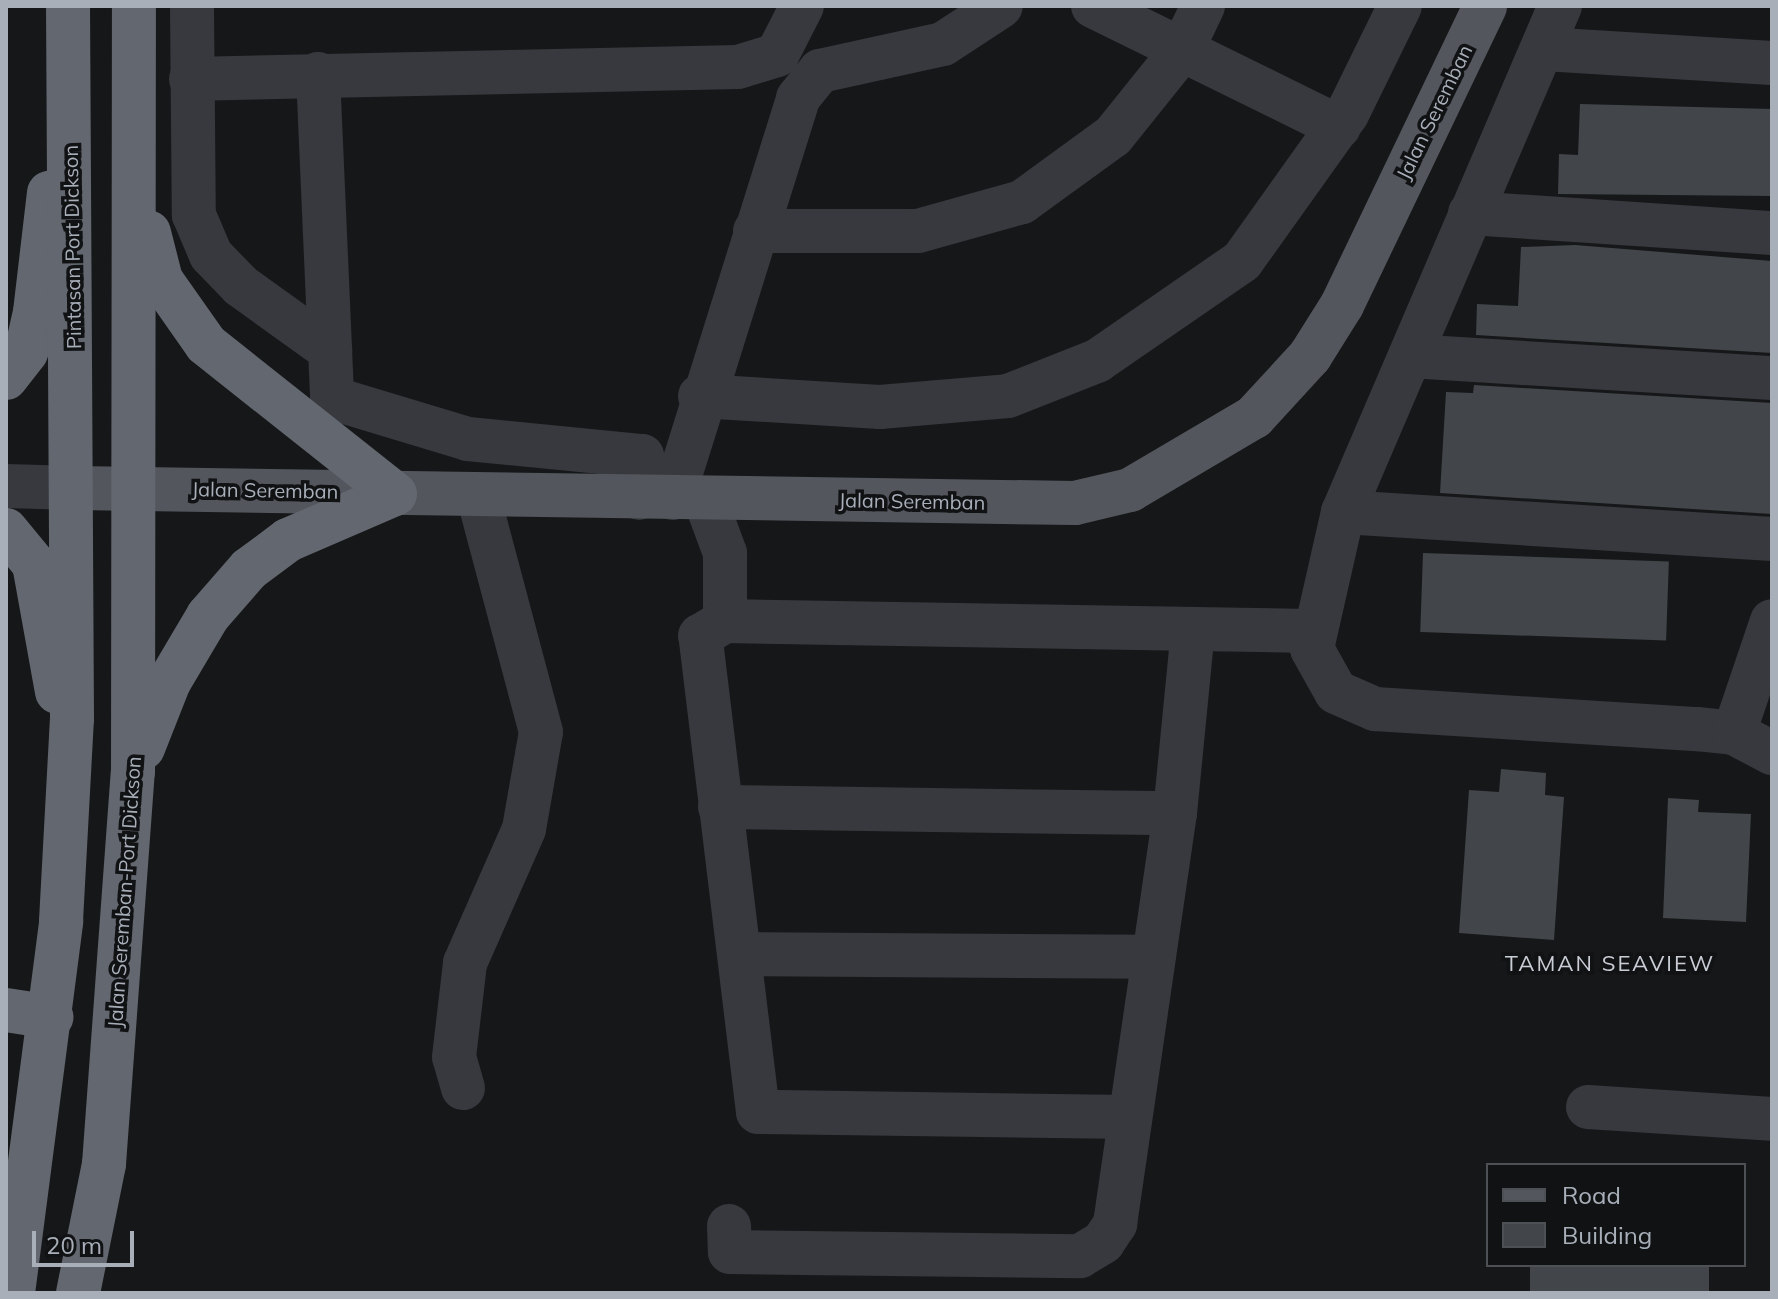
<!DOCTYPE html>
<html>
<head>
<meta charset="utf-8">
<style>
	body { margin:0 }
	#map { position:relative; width:1778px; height:1299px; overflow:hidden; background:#161719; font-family:Mulish,sans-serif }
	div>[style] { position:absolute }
	.building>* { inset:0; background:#424549; transform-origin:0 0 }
	.minor>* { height:44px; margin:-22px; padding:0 22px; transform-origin:22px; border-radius:22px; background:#37393e }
	.major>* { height:44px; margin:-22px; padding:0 22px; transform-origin:22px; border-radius:22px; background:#53565d }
	.highway>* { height:44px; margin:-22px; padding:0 22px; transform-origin:22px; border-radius:22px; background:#63676f }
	span { translate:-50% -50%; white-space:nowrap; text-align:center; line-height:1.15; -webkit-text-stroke:7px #111214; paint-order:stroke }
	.street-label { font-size:20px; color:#a8afb9 }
	.neighbourhood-label { font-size:22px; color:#c9cdd5; letter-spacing:2px }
	.frame { position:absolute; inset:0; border:8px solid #a8afb9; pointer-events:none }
	.legend { position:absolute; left:1486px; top:1163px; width:260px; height:104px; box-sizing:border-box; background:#111214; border:2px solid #4d5156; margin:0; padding:10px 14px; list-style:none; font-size:24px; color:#a8afb9 }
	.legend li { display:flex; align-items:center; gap:16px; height:40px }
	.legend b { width:40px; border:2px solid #4d5156 }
	.scale { position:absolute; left:32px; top:1231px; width:102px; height:36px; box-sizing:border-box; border:4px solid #a8afb9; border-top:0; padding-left:10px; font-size:24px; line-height:28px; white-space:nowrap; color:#a8afb9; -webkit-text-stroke:6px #111214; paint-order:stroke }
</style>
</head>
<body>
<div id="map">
	<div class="building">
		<i style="clip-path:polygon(1580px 104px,1772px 109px,1772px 196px,1558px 194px,1559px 154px,1578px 155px)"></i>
		<i style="clip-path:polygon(1575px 245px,1772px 261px,1772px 353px,1476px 335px,1477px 304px,1518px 306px,1521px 247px)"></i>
		<i style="clip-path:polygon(1474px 385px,1772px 403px,1772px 514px,1440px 493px,1446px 392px,1473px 393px)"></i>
		<i style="left:1423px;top:553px;width:246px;height:79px;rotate:2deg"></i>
		<i style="clip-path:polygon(1501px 769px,1546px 773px,1545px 795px,1564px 797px,1554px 940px,1459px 933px,1469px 790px,1499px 792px)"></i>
		<i style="clip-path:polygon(1668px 798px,1699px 800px,1698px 812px,1751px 814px,1746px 922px,1663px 918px)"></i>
		<i style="left:1530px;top:1265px;width:179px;height:28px"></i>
	</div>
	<div class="minor">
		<i style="left:192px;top:6px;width:209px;rotate:89.5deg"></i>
		<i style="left:194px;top:215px;width:43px;rotate:67deg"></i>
		<i style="left:211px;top:255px;width:43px;rotate:45.9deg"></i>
		<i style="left:241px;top:286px;width:110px;rotate:35.7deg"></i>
		<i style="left:1093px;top:6px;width:274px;rotate:26.2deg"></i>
		<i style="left:1560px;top:6px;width:551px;rotate:113.21deg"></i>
		<i style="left:1343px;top:512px;width:140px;rotate:102.8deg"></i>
		<i style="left:1312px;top:649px;width:49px;rotate:60.8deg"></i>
		<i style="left:1336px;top:692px;width:43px;rotate:23.6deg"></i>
		<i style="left:1375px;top:709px;width:323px;rotate:3.6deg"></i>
		<i style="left:1697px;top:729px;width:37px;rotate:6deg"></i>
		<i style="left:1734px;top:733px;width:43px;rotate:27.8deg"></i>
		<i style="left:1544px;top:49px;width:228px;rotate:3.5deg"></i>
		<i style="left:318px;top:74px;width:324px;rotate:87.5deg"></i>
		<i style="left:332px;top:398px;width:142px;rotate:16.8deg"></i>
		<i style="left:468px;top:439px;width:175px;rotate:5.6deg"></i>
		<i style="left:642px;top:456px;width:42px;rotate:94.1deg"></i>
		<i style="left:191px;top:79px;width:547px;rotate:-1.26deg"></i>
		<i style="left:738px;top:67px;width:41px;rotate:-17.1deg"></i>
		<i style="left:777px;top:55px;width:55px;rotate:-63deg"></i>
		<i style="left:1470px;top:213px;width:303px;rotate:3.8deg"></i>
		<i style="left:755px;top:231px;width:163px"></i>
		<i style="left:918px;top:231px;width:108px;rotate:-15.6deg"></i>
		<i style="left:1022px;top:202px;width:112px;rotate:-36deg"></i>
		<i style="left:1113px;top:136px;width:110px;rotate:-51.3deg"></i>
		<i style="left:1182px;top:50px;width:49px;rotate:-64.5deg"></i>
		<i style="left:1410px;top:356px;width:363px;rotate:3.5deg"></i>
		<i style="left:700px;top:396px;width:180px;rotate:3.5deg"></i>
		<i style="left:880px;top:407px;width:128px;rotate:-4.9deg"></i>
		<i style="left:1008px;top:396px;width:96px;rotate:-21.5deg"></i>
		<i style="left:1097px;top:361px;width:176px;rotate:-34.6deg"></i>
		<i style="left:1242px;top:261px;width:181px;rotate:-54.5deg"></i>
		<i style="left:1347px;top:114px;width:120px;rotate:-63.9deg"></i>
		<i style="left:6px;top:486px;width:69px;rotate:1.7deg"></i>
		<i style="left:673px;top:498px;width:419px;rotate:-72.6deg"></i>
		<i style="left:798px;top:98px;width:35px;rotate:-51deg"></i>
		<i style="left:820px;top:71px;width:126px;rotate:-12.4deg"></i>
		<i style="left:943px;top:44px;width:69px;rotate:-33.2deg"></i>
		<i style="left:705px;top:499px;width:58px;rotate:69.7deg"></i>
		<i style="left:725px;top:553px;width:68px;rotate:90deg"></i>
		<i style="left:1343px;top:512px;width:430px;rotate:3.6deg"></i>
		<i style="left:1734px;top:733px;width:118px;rotate:-71.3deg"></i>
		<i style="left:720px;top:807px;width:455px;rotate:0.8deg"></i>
		<i style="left:744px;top:954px;width:407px;rotate:0.4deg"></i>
		<i style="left:463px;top:1088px;width:32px;rotate:-106deg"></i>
		<i style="left:454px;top:1057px;width:95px;rotate:-83.3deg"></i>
		<i style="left:465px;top:963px;width:146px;rotate:-66.2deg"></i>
		<i style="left:524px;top:829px;width:98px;rotate:-80.1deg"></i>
		<i style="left:541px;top:732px;width:245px;rotate:-104.9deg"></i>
		<i style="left:1588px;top:1107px;width:184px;rotate:3.7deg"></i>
		<i style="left:1129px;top:1117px;width:371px;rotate:-179.2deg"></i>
		<i style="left:758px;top:1112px;width:480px;rotate:-96.9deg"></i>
		<i style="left:700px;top:636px;width:29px;rotate:-31deg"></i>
		<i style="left:725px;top:621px;width:586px;rotate:0.98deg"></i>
		<i style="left:729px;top:1226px;width:26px;rotate:88deg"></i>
		<i style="left:730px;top:1252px;width:350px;rotate:0.7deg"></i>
		<i style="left:1080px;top:1256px;width:27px;rotate:-31deg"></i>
		<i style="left:1103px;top:1242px;width:22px;rotate:-56deg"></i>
		<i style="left:1115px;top:1224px;width:415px;rotate:-81.7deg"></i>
		<i style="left:1175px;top:813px;width:183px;rotate:-84.4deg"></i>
	</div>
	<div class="major">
		<i style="left:75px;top:488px;width:1000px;rotate:0.86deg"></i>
		<i style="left:1075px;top:503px;width:57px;rotate:-13.3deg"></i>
		<i style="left:1130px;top:490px;width:144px;rotate:-30.5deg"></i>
		<i style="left:1254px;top:417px;width:83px;rotate:-47.4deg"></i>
		<i style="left:1310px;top:356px;width:60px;rotate:-57.9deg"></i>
		<i style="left:1342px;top:305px;width:331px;rotate:-64.4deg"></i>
	</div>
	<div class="highway">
		<i style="left:6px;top:378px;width:33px;rotate:-52deg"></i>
		<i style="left:26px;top:352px;width:41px;rotate:-77.3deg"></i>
		<i style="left:35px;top:312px;width:120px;rotate:-83.3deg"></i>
		<i style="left:6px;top:530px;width:44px;rotate:50.5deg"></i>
		<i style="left:34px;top:564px;width:130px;rotate:79.8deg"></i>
		<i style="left:143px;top:748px;width:71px;rotate:-68.5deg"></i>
		<i style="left:169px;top:682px;width:77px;rotate:-59.4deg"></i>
		<i style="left:208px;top:616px;width:62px;rotate:-48.9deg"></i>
		<i style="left:249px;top:569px;width:49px;rotate:-36.6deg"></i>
		<i style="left:288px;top:540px;width:116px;rotate:-23.3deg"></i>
		<i style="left:395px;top:494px;width:241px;rotate:-141.6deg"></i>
		<i style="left:206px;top:344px;width:78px;rotate:-125.1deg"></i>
		<i style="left:161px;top:280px;width:49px;rotate:-104.3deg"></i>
		<i style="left:6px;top:1010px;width:46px;rotate:8.8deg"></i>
		<i style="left:13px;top:1293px;width:375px;rotate:-82.6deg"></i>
		<i style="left:61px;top:921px;width:202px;rotate:-86.9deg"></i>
		<i style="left:72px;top:719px;width:713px;rotate:-90.32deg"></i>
		<i style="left:78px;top:1293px;width:132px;rotate:-78.6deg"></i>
		<i style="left:104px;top:1164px;width:393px;rotate:-85.8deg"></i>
		<i style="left:133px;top:772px;width:766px;rotate:-89.93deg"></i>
	</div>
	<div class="street-label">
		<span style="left:1434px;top:112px;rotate:-64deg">Jalan Seremban</span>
		<span style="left:72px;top:247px;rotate:-91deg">Pintasan Port Dickson</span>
		<span style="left:265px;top:490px;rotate:1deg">Jalan Seremban</span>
		<span style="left:912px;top:501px;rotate:1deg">Jalan Seremban</span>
		<span style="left:124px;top:892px;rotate:-86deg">Jalan Seremban-Port Dickson</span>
	</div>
	<div class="neighbourhood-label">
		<span style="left:1610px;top:964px">TAMAN SEAVIEW</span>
	</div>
	<div class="frame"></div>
	<ul class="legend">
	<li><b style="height:10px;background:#53565d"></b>Road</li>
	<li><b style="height:22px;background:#424549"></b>Building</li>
	</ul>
	<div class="scale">20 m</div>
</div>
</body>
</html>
